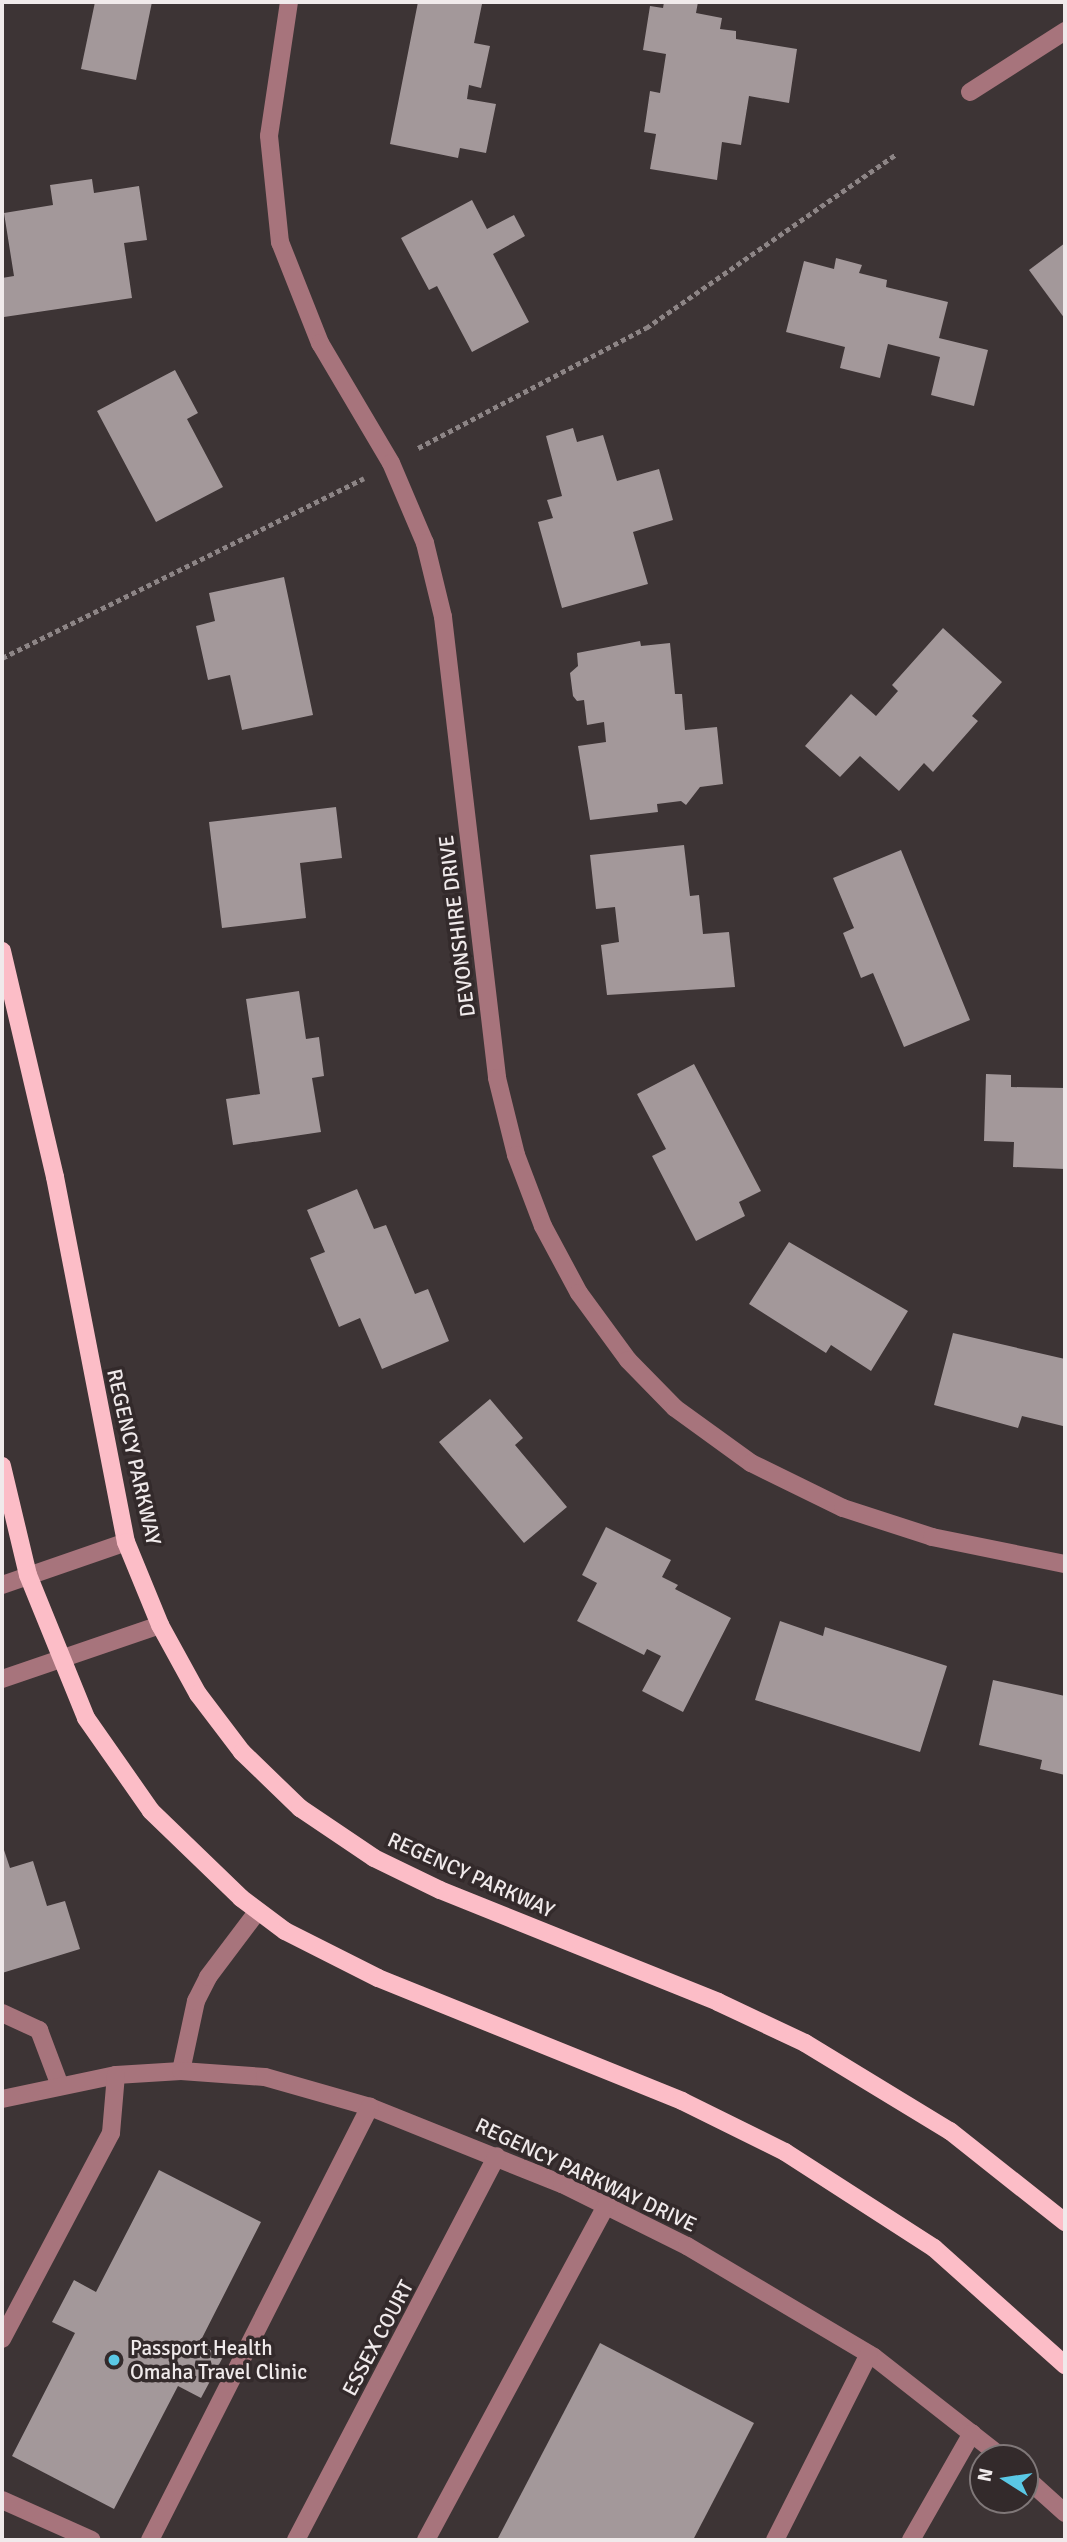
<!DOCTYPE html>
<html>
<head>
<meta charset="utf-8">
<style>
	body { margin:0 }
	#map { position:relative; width:1067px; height:2542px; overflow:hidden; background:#3d3435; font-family:Signika,sans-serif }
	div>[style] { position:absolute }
	.building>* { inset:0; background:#a3989a }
	.path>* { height:4.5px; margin-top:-2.25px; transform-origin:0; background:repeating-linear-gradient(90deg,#8d8586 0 5px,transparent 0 8.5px) }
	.minor>* { height:18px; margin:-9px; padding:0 9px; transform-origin:9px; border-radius:9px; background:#a7747c }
	.major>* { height:18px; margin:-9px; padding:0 9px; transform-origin:9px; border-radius:9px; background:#fcbdc7 }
	.dots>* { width:19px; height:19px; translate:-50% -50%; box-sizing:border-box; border:4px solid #332a2b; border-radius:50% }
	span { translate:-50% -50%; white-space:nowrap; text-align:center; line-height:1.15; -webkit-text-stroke:7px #332a2b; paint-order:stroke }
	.street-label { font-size:21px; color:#f0eaeb }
	.poi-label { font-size:21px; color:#f0eaeb }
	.left { translate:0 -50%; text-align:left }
	.frame { position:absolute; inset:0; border:4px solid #f0eaeb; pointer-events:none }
	.north { position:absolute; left:969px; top:2444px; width:70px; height:70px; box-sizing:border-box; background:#332a2b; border:2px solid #7f7778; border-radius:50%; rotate:282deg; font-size:19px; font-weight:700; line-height:28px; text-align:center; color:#f0eaeb }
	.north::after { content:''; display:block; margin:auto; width:24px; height:32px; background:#5ac8e5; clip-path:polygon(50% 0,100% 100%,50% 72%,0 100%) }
</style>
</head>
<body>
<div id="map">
	<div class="building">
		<i style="clip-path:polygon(95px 2px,152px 2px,136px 80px,81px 69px)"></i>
		<i style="clip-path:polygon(418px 2px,482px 4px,474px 43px,490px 46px,481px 88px,469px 85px,467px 99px,496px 104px,486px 153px,460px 148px,458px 158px,390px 144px)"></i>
		<i style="clip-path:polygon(664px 2px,698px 2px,696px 13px,722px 18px,720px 29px,736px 31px,736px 39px,797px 49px,789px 103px,749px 96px,741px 145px,722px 142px,717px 180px,650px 169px,656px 134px,644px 132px,650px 91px,660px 93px,666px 54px,643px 50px,650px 6px,663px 8px)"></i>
		<i style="clip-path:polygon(92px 179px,94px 193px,139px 186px,147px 240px,124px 243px,132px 298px,4px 317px,2px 278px,14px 276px,4px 213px,53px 205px,50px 185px)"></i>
		<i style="clip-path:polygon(472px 200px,487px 229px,514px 215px,525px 236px,493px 254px,529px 322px,472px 352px,437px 286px,429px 290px,401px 238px)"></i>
		<i style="clip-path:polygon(1065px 243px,1065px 319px,1029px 270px)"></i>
		<i style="clip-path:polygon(836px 258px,862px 265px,859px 273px,887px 280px,886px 287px,948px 302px,939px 338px,988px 350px,974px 406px,931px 395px,940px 357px,888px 344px,880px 378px,840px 368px,845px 347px,786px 332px,804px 261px,834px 269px)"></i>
		<i style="clip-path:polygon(175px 370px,198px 413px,187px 419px,223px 487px,156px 522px,97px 411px)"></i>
		<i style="clip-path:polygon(573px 428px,577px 442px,603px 435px,617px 481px,659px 469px,673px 520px,633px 532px,648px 584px,562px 608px,538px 522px,553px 518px,547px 500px,562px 496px,546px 436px)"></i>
		<i style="clip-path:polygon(284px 577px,313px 715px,242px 730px,230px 675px,208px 680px,196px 626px,215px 621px,209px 593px)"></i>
		<i style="clip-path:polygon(943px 628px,1002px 682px,972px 716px,978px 721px,933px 772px,924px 763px,899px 791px,860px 756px,840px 777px,805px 746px,851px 694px,876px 716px,898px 691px,892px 685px)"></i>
		<i style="clip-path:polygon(640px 641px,641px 646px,670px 643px,675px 694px,682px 694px,685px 730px,717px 727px,723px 784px,700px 787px,686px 805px,681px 801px,657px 804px,658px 812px,590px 820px,578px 746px,606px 742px,604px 722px,587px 725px,584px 700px,577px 701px,573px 696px,570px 673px,578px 666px,577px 653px)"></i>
		<i style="clip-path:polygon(336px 807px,342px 858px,300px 863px,306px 918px,222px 928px,209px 822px)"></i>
		<i style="clip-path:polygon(684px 845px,690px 896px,699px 895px,703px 934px,729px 932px,735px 987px,607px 995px,601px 945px,619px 942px,615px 907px,596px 909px,590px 855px)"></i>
		<i style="clip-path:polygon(901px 850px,970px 1020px,904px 1047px,873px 973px,861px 978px,843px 933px,854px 928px,833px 878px)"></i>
		<i style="clip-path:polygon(299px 991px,306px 1039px,319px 1037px,324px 1076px,312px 1078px,321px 1132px,233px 1145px,226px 1099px,260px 1094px,246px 999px)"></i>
		<i style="clip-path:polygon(694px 1064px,761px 1191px,739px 1202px,745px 1216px,696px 1241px,652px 1156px,666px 1149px,637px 1094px)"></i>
		<i style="clip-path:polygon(986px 1074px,1011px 1075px,1011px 1087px,1065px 1088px,1065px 1169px,1013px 1167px,1014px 1142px,984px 1141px)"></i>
		<i style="clip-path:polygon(357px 1189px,374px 1229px,386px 1225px,415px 1294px,428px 1289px,449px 1341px,382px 1369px,360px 1318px,339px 1327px,310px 1258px,325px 1252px,307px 1210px)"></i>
		<i style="clip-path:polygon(789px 1242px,908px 1311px,871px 1371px,831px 1345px,826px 1353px,749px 1304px)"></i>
		<i style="clip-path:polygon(953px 1333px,1065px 1359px,1063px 1426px,1022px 1416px,1018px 1428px,934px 1405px)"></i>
		<i style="clip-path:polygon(490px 1399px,523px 1438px,515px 1445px,567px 1507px,524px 1543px,439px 1442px)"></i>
		<i style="clip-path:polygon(606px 1527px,671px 1560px,662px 1577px,678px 1585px,675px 1589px,731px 1618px,683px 1712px,642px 1691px,661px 1656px,647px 1649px,644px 1655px,577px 1621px,597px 1583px,582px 1575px)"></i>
		<i style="clip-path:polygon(780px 1621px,823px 1636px,825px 1627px,947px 1666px,920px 1752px,755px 1700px)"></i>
		<i style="clip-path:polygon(993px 1680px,1065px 1696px,1065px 1775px,1040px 1769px,1042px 1760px,979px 1745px)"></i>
		<i style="clip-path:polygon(2px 1844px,10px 1868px,33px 1861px,47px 1906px,65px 1901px,80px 1949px,2px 1973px)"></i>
		<i style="clip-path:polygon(159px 2170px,261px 2222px,199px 2344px,223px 2357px,201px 2398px,178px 2386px,114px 2509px,12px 2456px,75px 2333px,52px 2322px,74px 2280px,96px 2292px)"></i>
		<i style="clip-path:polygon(600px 2343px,754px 2423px,693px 2540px,497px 2540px)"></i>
	</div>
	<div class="path">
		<i style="left:418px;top:448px;width:258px;rotate:-27.8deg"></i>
		<i style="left:646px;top:328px;width:303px;rotate:-34.8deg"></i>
		<i style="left:2px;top:658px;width:404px;rotate:-26.4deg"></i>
	</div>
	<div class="minor">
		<i style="left:289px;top:2px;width:135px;rotate:98.5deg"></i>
		<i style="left:269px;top:136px;width:107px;rotate:84.1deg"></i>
		<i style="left:280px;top:242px;width:109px;rotate:68.4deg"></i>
		<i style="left:320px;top:343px;width:139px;rotate:59.4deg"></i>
		<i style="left:391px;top:463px;width:87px;rotate:67deg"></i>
		<i style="left:425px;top:543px;width:76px;rotate:76.3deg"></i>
		<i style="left:443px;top:617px;width:464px;rotate:83.3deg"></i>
		<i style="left:497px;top:1078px;width:79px;rotate:76.1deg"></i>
		<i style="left:516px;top:1155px;width:76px;rotate:69.2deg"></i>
		<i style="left:543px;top:1226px;width:76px;rotate:61.8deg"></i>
		<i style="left:579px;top:1293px;width:83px;rotate:53.8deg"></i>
		<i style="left:628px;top:1360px;width:67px;rotate:45.6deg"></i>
		<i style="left:675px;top:1408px;width:94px;rotate:35.9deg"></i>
		<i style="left:751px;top:1463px;width:102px;rotate:26.1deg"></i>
		<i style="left:843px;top:1508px;width:94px;rotate:18deg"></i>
		<i style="left:932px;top:1537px;width:136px;rotate:11.5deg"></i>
		<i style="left:970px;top:92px;width:113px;rotate:-32.7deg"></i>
		<i style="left:2px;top:1585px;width:131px;rotate:-19.1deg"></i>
		<i style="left:2px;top:1679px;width:167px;rotate:-18.9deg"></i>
		<i style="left:2px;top:2013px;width:41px;rotate:24.7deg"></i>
		<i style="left:39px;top:2030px;width:60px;rotate:69.4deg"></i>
		<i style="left:181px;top:2071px;width:72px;rotate:-77.9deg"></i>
		<i style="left:196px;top:2001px;width:27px;rotate:-63deg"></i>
		<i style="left:208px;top:1977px;width:81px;rotate:-53deg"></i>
		<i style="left:2px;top:2099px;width:116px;rotate:-11.9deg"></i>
		<i style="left:116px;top:2075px;width:65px;rotate:-3.5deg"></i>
		<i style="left:181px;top:2071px;width:84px;rotate:4.1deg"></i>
		<i style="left:265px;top:2077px;width:109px;rotate:15.9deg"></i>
		<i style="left:370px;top:2107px;width:207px;rotate:21.9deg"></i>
		<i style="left:562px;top:2184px;width:140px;rotate:26.4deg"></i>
		<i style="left:687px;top:2246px;width:217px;rotate:30.7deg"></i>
		<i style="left:874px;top:2357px;width:164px;rotate:38.1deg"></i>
		<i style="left:2px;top:2339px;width:233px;rotate:-62.1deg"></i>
		<i style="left:111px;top:2133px;width:58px;rotate:-85.1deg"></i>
		<i style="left:1025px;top:2477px;width:54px;rotate:42deg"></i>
		<i style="left:2px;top:2500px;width:98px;rotate:24deg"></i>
		<i style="left:150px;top:2540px;width:486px;rotate:-63.1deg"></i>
		<i style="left:296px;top:2540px;width:433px;rotate:-62.4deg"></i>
		<i style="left:426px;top:2540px;width:382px;rotate:-61.7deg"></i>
		<i style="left:775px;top:2540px;width:208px;rotate:-63.2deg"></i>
		<i style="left:911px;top:2540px;width:123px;rotate:-60.3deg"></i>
	</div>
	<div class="major">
		<i style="left:2px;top:951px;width:232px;rotate:76.8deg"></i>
		<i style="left:55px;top:1177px;width:372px;rotate:79deg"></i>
		<i style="left:126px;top:1542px;width:90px;rotate:67.7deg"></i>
		<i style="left:160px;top:1625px;width:79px;rotate:61.2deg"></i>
		<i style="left:198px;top:1694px;width:73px;rotate:52.8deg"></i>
		<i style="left:242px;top:1752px;width:81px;rotate:44deg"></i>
		<i style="left:300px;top:1808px;width:89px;rotate:34deg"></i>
		<i style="left:374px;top:1858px;width:73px;rotate:25.9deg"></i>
		<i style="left:440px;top:1890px;width:300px;rotate:21.9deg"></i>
		<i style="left:718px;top:2002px;width:96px;rotate:25.2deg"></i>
		<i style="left:805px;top:2043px;width:170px;rotate:31.3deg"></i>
		<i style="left:950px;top:2131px;width:147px;rotate:38.4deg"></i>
		<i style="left:2px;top:1466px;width:112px;rotate:76.6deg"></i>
		<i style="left:28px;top:1575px;width:154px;rotate:67.9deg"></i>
		<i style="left:86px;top:1718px;width:113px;rotate:55deg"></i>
		<i style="left:151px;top:1811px;width:125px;rotate:44deg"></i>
		<i style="left:241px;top:1898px;width:55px;rotate:36.9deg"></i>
		<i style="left:285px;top:1931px;width:104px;rotate:26.8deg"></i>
		<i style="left:378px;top:1978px;width:328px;rotate:22deg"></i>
		<i style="left:682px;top:2101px;width:115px;rotate:26.3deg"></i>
		<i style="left:785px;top:2152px;width:177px;rotate:32.8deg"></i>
		<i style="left:934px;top:2248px;width:176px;rotate:41.8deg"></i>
	</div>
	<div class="dots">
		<i style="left:114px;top:2360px;background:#5ac8e5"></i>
	</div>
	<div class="street-label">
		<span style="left:457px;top:926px;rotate:-97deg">DEVONSHIRE DRIVE</span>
		<span style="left:134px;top:1457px;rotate:77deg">REGENCY PARKWAY</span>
		<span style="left:471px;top:1875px;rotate:24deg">REGENCY PARKWAY</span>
		<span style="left:586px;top:2175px;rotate:25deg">REGENCY PARKWAY DRIVE</span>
		<span style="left:378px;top:2338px;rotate:-62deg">ESSEX COURT</span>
	</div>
	<div class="poi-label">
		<span class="left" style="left:130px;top:2360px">Passport Health<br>Omaha Travel Clinic</span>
	</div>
	<div class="frame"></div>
	<div class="north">N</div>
</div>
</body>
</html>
